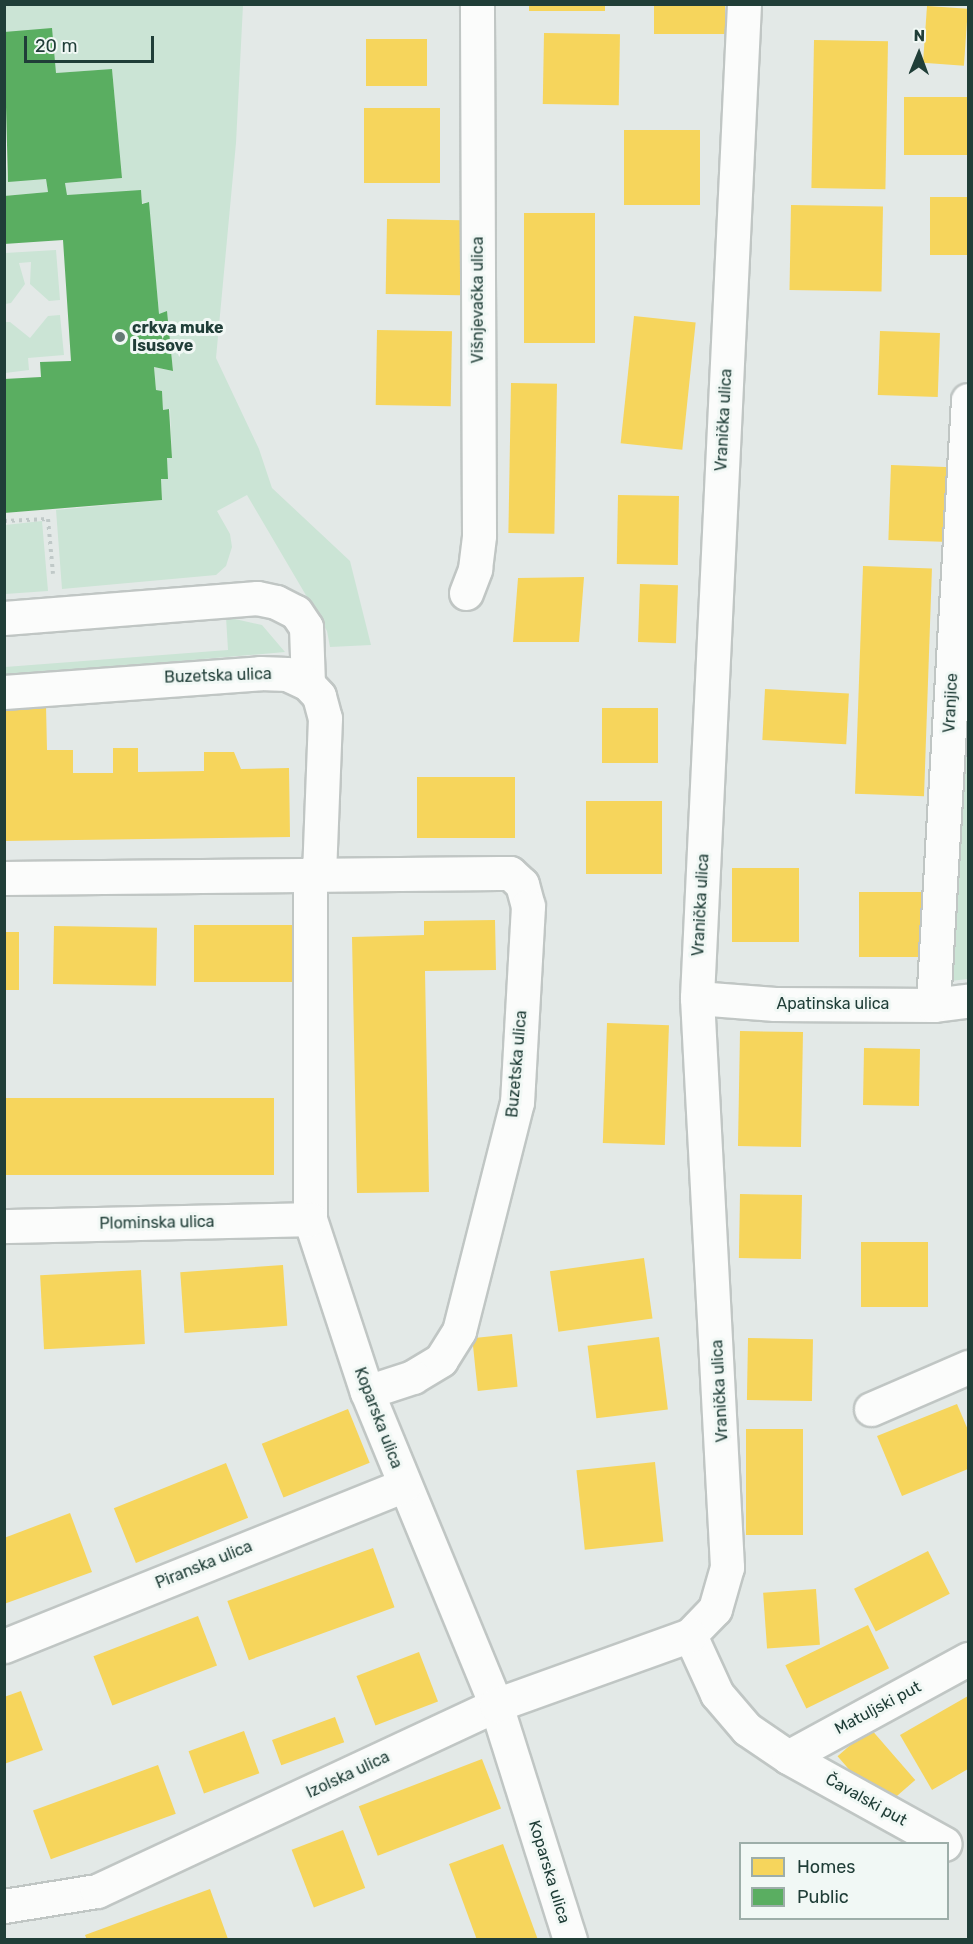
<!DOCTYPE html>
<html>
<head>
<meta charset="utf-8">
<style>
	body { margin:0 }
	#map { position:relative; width:973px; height:1944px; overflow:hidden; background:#e3e9e7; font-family:Rubik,sans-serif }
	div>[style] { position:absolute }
	.green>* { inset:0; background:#cbe4d5 }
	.homes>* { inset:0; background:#f6d55c; transform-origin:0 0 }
	.public>* { inset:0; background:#5aae61 }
	.path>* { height:4px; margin-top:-2px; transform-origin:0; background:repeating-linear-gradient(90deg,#c0c9c8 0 3px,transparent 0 7.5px) }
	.roads { filter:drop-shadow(2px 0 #c0c6c4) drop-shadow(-2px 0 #c0c6c4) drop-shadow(0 2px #c0c6c4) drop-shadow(0 -2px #c0c6c4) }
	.minor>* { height:33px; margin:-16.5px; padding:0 16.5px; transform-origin:16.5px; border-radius:16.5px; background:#fbfcfb }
	.dots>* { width:16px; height:16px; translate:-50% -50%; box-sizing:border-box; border:3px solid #f1f8f5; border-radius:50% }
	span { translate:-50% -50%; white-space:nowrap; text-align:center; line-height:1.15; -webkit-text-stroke:6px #f1f8f5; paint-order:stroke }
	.street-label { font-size:16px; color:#203e38 }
	.poi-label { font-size:16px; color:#203e38; font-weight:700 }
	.left { translate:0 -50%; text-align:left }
	.frame { position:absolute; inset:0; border:6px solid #203e38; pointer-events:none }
	.legend { position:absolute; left:739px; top:1842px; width:210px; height:78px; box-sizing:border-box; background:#f1f8f5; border:2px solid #9daea9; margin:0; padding:8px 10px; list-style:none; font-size:18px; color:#203e38 }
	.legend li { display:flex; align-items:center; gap:12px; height:30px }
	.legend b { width:30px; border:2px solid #9daea9 }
	.north { position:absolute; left:889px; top:24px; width:60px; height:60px; -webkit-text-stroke:4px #f1f8f5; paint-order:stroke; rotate:1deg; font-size:16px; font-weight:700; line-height:24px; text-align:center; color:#203e38 }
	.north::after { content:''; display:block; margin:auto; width:21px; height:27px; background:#203e38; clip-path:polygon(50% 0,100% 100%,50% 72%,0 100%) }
	.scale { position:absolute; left:24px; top:36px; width:130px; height:27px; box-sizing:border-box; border:3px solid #203e38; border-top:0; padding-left:8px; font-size:18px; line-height:21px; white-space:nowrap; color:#203e38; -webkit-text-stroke:4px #f1f8f5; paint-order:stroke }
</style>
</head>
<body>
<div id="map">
	<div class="green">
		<i style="clip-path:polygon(5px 5px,243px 5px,236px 143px,216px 358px,259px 449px,272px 488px,350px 561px,371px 645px,330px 647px,327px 631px,247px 495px,217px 511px,230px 534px,232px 547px,226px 566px,216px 575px,62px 589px,56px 510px,162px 500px,161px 479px,167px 458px,172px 457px,170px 409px,163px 410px,162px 391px,156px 390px,154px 367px,173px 371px,167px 312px,159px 314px,148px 202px,142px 203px,141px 191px,67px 195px,65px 183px,122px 178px,112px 69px,56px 73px,5px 32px)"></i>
		<i style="clip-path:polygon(4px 150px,8px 181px,46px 179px,48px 192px,5px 196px)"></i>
		<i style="clip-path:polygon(56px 250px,60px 300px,49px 301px,30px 284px,31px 262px,19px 263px,25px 284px,11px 303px,5px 304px,5px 253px)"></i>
		<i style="clip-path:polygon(60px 315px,64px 355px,28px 358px,29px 370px,5px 373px,5px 322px,10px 322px,30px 338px,48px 316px)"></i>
		<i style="clip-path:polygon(42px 521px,48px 591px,5px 594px,5px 525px)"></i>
		<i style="clip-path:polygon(968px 599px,968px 979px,950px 981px)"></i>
		<i style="clip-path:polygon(226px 617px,262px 625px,285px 652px,5px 676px,5px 667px,228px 650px)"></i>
	</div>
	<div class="homes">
		<i style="left:529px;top:4px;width:76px;height:7px"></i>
		<i style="left:654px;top:4px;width:71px;height:30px"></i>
		<i style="left:927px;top:6px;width:41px;height:57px;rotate:4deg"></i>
		<i style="left:544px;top:33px;width:76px;height:71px;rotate:1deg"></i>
		<i style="left:427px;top:39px;width:47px;height:61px;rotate:90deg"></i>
		<i style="left:814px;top:40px;width:74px;height:148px;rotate:1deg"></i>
		<i style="left:904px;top:97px;width:64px;height:58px"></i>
		<i style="left:364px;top:108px;width:76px;height:75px"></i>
		<i style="left:624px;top:130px;width:76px;height:75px"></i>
		<i style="left:930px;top:197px;width:38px;height:58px"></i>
		<i style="left:791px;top:205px;width:92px;height:85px;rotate:1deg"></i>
		<i style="left:524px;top:213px;width:71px;height:130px"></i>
		<i style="left:387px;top:219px;width:75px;height:75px;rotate:1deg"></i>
		<i style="left:634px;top:316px;width:62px;height:128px;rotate:6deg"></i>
		<i style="left:377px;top:330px;width:75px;height:75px;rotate:1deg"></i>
		<i style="left:880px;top:331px;width:60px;height:64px;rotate:2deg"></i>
		<i style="left:511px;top:383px;width:46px;height:150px;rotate:1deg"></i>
		<i style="left:891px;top:465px;width:61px;height:75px;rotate:2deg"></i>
		<i style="left:618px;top:495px;width:61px;height:69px;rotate:1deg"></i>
		<i style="left:863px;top:566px;width:69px;height:228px;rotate:2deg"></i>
		<i style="clip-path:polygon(584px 577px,579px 642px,513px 642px,518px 578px)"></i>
		<i style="left:640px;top:584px;width:38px;height:58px;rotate:2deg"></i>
		<i style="left:765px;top:689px;width:84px;height:51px;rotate:3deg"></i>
		<i style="clip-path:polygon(4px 705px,46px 705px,47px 750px,73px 750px,73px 773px,113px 773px,113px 748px,138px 748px,138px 772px,204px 771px,204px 752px,234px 752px,241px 769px,289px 768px,290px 837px,4px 841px)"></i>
		<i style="left:602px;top:708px;width:56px;height:55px"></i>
		<i style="left:417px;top:777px;width:98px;height:61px"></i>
		<i style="left:586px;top:801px;width:76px;height:73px"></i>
		<i style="left:732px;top:868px;width:67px;height:74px"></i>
		<i style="left:859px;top:892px;width:63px;height:65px"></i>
		<i style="clip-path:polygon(495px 920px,496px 970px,425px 971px,429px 1192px,357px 1193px,352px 937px,424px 935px,424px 921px)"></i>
		<i style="left:194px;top:925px;width:104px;height:57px"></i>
		<i style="left:54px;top:926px;width:103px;height:58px;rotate:1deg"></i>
		<i style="left:4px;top:932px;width:15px;height:58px"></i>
		<i style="left:607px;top:1023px;width:62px;height:120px;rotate:2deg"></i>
		<i style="left:740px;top:1031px;width:63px;height:115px;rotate:1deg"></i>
		<i style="left:864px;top:1048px;width:56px;height:57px;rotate:1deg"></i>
		<i style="left:4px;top:1098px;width:270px;height:77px"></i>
		<i style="left:740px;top:1194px;width:62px;height:64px;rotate:1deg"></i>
		<i style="left:861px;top:1242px;width:67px;height:65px"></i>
		<i style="left:644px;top:1258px;width:61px;height:95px;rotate:82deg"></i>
		<i style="left:283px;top:1265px;width:61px;height:103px;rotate:86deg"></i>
		<i style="left:141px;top:1270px;width:74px;height:101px;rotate:87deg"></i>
		<i style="left:512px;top:1334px;width:53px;height:40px;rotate:84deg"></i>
		<i style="left:659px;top:1337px;width:73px;height:72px;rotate:83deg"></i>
		<i style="left:748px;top:1338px;width:65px;height:62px;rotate:1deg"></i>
		<i style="clip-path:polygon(957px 1404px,968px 1430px,968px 1469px,902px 1496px,877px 1436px)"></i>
		<i style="left:348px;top:1409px;width:58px;height:93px;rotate:68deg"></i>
		<i style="left:803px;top:1429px;width:106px;height:57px;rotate:90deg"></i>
		<i style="left:655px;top:1462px;width:80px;height:79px;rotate:84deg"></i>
		<i style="left:226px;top:1463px;width:59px;height:121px;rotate:68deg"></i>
		<i style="clip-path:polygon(70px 1513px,92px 1572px,4px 1604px,4px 1538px)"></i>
		<i style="left:373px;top:1548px;width:63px;height:155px;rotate:70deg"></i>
		<i style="left:928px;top:1551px;width:48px;height:83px;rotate:63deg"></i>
		<i style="left:816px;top:1589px;width:56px;height:53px;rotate:86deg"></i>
		<i style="left:198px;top:1616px;width:53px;height:112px;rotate:69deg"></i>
		<i style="left:868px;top:1625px;width:48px;height:92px;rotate:64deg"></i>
		<i style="left:419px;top:1652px;width:53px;height:67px;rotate:69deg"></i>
		<i style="clip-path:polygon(21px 1691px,43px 1750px,4px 1764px,4px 1697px)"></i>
		<i style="clip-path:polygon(968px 1696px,968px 1769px,932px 1790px,900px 1735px)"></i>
		<i style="left:335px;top:1717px;width:27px;height:67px;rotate:70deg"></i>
		<i style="left:870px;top:1728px;width:69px;height:43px;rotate:49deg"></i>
		<i style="left:244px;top:1731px;width:45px;height:59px;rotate:70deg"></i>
		<i style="left:482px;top:1759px;width:53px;height:132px;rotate:69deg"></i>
		<i style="left:158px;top:1765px;width:52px;height:133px;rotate:70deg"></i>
		<i style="left:343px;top:1830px;width:62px;height:55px;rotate:69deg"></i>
		<i style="clip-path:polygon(503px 1844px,538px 1940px,477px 1940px,449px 1864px)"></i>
		<i style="clip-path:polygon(210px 1889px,228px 1939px,87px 1940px,85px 1935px)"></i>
	</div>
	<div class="public">
		<i style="clip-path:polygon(52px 28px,56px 73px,112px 69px,122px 178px,65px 183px,67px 195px,141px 190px,142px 204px,149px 202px,159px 314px,167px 311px,173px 371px,154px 367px,156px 390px,162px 391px,163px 410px,169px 409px,172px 458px,167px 458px,168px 479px,161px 479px,162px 500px,4px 513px,4px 379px,41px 377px,40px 362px,71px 361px,63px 240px,4px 244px,4px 196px,48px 192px,46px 179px,8px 182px,4px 32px)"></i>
	</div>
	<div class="path">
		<i style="left:4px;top:139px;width:1px"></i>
		<i style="left:4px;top:521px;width:44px;rotate:-2.6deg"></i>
		<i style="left:48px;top:519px;width:55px;rotate:84.8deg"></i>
	</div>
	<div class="roads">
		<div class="minor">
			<i style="left:744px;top:4px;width:995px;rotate:92.71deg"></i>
			<i style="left:697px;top:998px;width:570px;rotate:86.98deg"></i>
			<i style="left:727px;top:1567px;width:44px;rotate:105.9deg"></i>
			<i style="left:715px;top:1609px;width:36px;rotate:134deg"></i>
			<i style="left:690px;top:1635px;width:65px;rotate:65.4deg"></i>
			<i style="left:717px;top:1694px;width:46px;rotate:49.4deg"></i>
			<i style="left:747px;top:1729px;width:50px;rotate:34.3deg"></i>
			<i style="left:788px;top:1757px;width:179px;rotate:29deg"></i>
			<i style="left:466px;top:593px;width:26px;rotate:-69deg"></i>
			<i style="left:475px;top:569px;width:34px;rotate:-83deg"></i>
			<i style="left:479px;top:535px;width:531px;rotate:-90.22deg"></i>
			<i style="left:4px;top:618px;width:254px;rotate:-4.5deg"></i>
			<i style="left:257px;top:598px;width:19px;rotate:12deg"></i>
			<i style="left:276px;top:602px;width:22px;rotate:27deg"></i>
			<i style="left:296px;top:612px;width:18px;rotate:56deg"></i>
			<i style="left:306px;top:627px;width:57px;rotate:88deg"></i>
			<i style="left:4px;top:692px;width:257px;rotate:-4.2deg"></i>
			<i style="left:260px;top:673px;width:27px;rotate:2deg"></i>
			<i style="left:287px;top:674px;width:23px;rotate:25deg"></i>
			<i style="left:308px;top:684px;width:16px;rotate:47deg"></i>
			<i style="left:319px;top:696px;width:23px;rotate:75deg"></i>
			<i style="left:325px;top:718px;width:155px;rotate:92.2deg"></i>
			<i style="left:310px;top:873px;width:346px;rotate:90deg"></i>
			<i style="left:310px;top:1219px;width:182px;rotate:71.8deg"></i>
			<i style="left:367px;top:1392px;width:339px;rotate:67.6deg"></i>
			<i style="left:496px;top:1705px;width:246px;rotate:72.5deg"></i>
			<i style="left:4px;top:878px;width:506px;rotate:-0.57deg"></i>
			<i style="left:510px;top:873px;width:16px;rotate:43deg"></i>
			<i style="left:522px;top:884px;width:23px;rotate:75deg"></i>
			<i style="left:528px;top:906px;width:196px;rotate:93.2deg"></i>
			<i style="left:517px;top:1102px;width:236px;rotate:104.2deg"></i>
			<i style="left:459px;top:1331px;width:34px;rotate:122deg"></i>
			<i style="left:441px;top:1360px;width:33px;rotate:149deg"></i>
			<i style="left:413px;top:1377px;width:48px;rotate:161.9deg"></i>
			<i style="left:697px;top:998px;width:78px;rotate:4.4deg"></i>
			<i style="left:775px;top:1004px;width:158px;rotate:0.4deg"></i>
			<i style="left:933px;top:1005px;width:35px;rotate:-7deg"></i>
			<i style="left:933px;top:1005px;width:606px;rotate:-86.69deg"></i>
			<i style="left:4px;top:1226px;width:306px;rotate:-1.3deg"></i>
			<i style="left:871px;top:1409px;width:106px;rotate:-23.4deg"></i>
			<i style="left:4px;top:1646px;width:431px;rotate:-21.9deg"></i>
			<i style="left:788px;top:1757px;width:205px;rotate:-28.6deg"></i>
			<i style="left:4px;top:1906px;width:94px;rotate:-9.2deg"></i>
			<i style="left:97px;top:1891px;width:440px;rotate:-25deg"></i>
			<i style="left:496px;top:1705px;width:206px;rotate:-19.8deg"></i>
		</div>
	</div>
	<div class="dots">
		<i style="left:120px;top:337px;background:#647a75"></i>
	</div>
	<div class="street-label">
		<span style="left:478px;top:300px;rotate:-90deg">Višnjevačka ulica</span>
		<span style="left:724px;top:420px;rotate:-87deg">Vranička ulica</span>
		<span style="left:218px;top:676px;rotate:-2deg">Buzetska ulica</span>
		<span style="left:951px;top:703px;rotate:-87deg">Vranjice</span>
		<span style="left:701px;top:905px;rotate:-87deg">Vranička ulica</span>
		<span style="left:833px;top:1004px">Apatinska ulica</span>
		<span style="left:517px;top:1064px;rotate:-85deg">Buzetska ulica</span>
		<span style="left:157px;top:1223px;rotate:-1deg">Plominska ulica</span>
		<span style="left:720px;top:1391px;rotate:-93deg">Vranička ulica</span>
		<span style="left:378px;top:1418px;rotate:69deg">Koparska ulica</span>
		<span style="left:204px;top:1565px;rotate:-22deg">Piranska ulica</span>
		<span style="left:878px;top:1708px;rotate:-28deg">Matuljski put</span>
		<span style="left:348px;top:1775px;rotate:-25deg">Izolska ulica</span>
		<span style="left:866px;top:1800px;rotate:29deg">Čavalski put</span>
		<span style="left:549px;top:1872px;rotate:73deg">Koparska ulica</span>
	</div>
	<div class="poi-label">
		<span class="left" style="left:132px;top:337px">crkva muke<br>Isusove</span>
	</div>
	<div class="frame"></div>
	<ul class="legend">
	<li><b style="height:16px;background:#f6d55c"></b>Homes</li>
	<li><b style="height:16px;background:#5aae61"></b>Public</li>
	</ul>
	<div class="north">N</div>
	<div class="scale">20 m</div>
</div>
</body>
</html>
